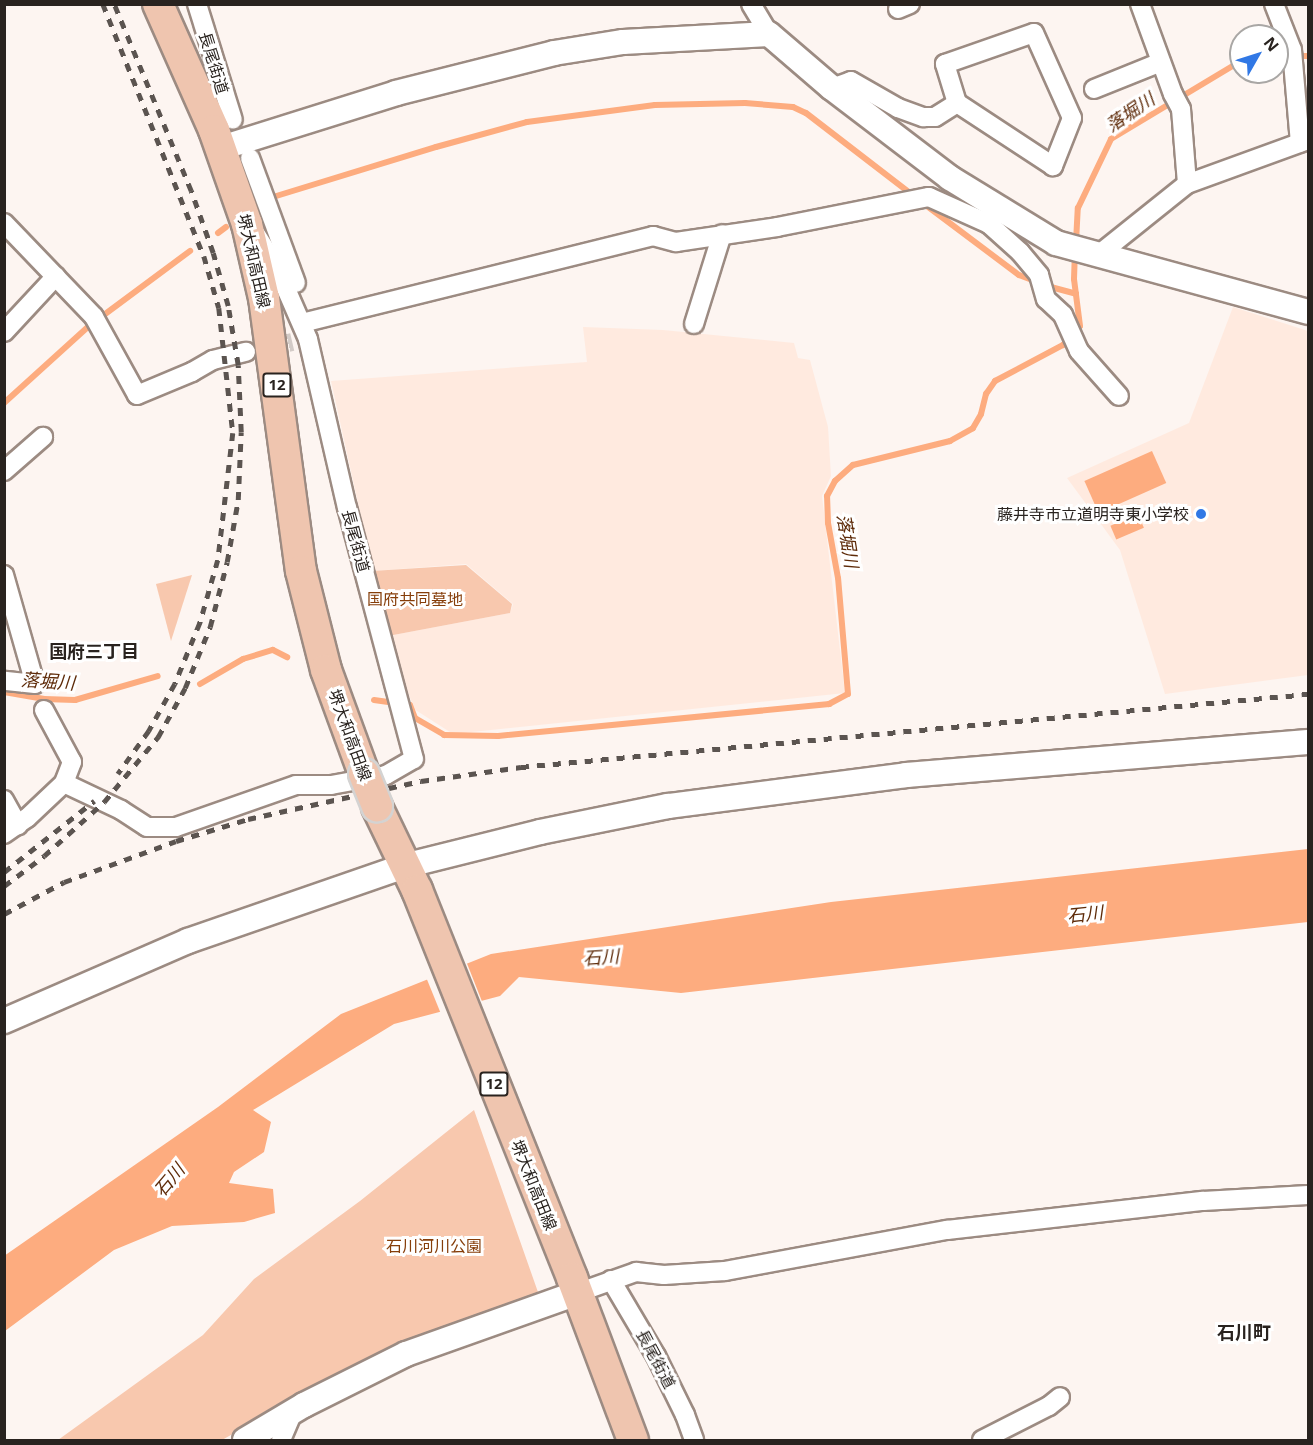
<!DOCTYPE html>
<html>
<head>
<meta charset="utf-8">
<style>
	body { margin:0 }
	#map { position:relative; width:1313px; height:1445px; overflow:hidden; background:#fdf5f1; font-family:"Open Sans","Noto Sans JP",sans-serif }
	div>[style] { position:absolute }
	.built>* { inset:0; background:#ffeadf }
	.green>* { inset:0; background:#f8c8ae }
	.water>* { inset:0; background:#fdac7f; transform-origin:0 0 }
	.pier>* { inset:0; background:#fdf5f1 }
	.stream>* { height:6px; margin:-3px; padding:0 3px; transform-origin:3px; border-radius:3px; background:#fdac7f }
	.minor-tunnel>* { height:18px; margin-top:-9px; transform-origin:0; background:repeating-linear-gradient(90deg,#d3cbc7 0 18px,transparent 0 27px) }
	.roads { filter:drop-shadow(2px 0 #9c8b82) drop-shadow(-2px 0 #9c8b82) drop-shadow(0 2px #9c8b82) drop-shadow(0 -2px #9c8b82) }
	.minor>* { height:18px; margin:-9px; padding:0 9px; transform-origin:9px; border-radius:9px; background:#fff }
	.tertiary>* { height:24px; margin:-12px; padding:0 12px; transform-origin:12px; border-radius:12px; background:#fff }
	.primary>* { height:30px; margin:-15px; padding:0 15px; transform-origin:15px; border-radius:15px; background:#efc5af }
	.rail>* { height:4.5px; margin-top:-2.25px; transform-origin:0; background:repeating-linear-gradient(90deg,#5b5450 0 8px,transparent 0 16px) }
	.bridges { filter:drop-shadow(2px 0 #d4d3d2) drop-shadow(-2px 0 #d4d3d2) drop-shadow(0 2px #d4d3d2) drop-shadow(0 -2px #d4d3d2) }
	.primary-bridge>* { height:30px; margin:-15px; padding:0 15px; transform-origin:15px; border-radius:15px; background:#efc5af }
	.dots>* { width:16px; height:16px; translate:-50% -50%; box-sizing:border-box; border:3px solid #fff; border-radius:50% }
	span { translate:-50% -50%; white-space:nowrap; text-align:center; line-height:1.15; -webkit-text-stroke:6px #fff; paint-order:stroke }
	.shield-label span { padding:2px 4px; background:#fff; border:2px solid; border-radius:4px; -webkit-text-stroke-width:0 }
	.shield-label { font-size:15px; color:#29231f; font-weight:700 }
	.street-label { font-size:16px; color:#29231f }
	.poi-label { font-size:16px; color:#29231f }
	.right { translate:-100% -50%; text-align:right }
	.park-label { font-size:16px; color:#863e0a }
	.water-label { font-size:18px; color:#5e2b09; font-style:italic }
	.neighbourhood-label { font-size:18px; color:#29231f; font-weight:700 }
	.frame { position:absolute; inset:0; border:6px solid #29231f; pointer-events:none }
	.north { position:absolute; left:1229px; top:24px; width:60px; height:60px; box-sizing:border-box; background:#fff; border:2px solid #a9a7a5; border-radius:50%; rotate:51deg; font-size:16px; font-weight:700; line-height:24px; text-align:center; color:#29231f }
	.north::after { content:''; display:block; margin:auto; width:21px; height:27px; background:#3178e5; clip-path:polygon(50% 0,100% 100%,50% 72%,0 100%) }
</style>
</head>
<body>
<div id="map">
	<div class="built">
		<i style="clip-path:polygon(1233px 307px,1308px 331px,1308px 675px,1165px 694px,1120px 550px,1067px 478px,1189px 423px)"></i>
		<i style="clip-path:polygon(583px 327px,663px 330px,794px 343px,798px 358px,810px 360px,828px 427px,831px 476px,822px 496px,845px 693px,453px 734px,414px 709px,388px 636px,510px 613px,513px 604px,466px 564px,373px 571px,331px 381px,587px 362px)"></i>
	</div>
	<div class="green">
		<i style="clip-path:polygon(466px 565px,512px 604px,510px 613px,388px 636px,372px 571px)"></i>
		<i style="clip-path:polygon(192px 575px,171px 641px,156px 584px)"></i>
		<i style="clip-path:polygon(474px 1110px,539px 1295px,247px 1426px,222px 1440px,58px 1440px,203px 1335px,254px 1279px,360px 1201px)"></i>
	</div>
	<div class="water">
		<i style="left:1152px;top:451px;width:35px;height:74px;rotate:66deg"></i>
		<i style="left:1138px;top:514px;width:15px;height:30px;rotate:67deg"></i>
		<i style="clip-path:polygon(1308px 849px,1308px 922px,681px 993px,519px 977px,500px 996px,394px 1024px,253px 1110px,271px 1122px,264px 1152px,234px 1172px,229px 1183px,273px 1189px,275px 1213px,244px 1222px,172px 1226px,114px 1250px,5px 1331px,4px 1256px,218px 1107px,341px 1014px,491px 954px,831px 902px)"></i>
	</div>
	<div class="pier">
		<i style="clip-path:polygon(466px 961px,483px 1004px,441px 1014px,426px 977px)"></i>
	</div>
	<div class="stream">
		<i style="left:1277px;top:56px;width:31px"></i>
		<i style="left:273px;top:197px;width:170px;rotate:-17.1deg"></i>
		<i style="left:436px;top:147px;width:94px;rotate:-15.4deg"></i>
		<i style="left:527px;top:122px;width:129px;rotate:-7.6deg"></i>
		<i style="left:655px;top:105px;width:90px;rotate:-1.3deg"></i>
		<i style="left:745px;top:103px;width:48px;rotate:4.8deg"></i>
		<i style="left:793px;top:107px;width:14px;rotate:25deg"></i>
		<i style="left:806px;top:113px;width:138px;rotate:37.6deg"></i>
		<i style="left:923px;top:203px;width:120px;rotate:36.9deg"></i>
		<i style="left:1019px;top:275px;width:19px;rotate:21deg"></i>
		<i style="left:218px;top:233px;width:10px;rotate:-37deg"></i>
		<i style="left:1076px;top:242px;width:34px;rotate:-87deg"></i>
		<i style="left:1078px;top:208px;width:76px;rotate:-64.4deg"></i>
		<i style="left:1111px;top:139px;width:152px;rotate:-31deg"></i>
		<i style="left:1047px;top:286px;width:30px;rotate:15deg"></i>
		<i style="left:4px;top:403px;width:115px;rotate:-42.2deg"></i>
		<i style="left:89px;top:326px;width:126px;rotate:-36.6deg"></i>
		<i style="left:200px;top:684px;width:50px;rotate:-30.2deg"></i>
		<i style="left:243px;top:659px;width:31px;rotate:-17deg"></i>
		<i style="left:273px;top:650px;width:16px;rotate:27deg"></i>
		<i style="left:4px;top:692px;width:41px;rotate:9.9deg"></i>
		<i style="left:44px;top:699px;width:31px;rotate:2deg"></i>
		<i style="left:75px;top:700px;width:86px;rotate:-16.1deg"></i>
		<i style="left:374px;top:700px;width:36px;rotate:8deg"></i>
		<i style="left:410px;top:705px;width:14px;rotate:69deg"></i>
		<i style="left:415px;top:718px;width:34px;rotate:30deg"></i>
		<i style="left:444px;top:735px;width:54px;rotate:1.1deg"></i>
		<i style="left:498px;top:736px;width:333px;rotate:-5.5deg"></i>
		<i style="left:829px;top:704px;width:21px;rotate:-28deg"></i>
		<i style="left:848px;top:694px;width:116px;rotate:-94.9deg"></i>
		<i style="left:838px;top:578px;width:56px;rotate:-100.3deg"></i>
		<i style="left:828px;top:523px;width:27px;rotate:-92deg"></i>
		<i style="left:827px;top:496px;width:17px;rotate:-62deg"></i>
		<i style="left:835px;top:481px;width:24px;rotate:-42deg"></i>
		<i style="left:853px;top:465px;width:100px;rotate:-13.9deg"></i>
		<i style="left:950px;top:441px;width:26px;rotate:-29deg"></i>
		<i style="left:973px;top:428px;width:16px;rotate:-60deg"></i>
		<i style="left:981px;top:414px;width:21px;rotate:-76deg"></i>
		<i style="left:986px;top:394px;width:16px;rotate:-55deg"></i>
		<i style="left:995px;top:381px;width:77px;rotate:-27.9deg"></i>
		<i style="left:1063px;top:345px;width:25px;rotate:-48deg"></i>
		<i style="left:1080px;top:326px;width:47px;rotate:-97.3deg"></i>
		<i style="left:1074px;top:279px;width:24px;rotate:-88deg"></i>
	</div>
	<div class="minor-tunnel">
		<i style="left:262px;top:349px;width:31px;rotate:-13deg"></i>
	</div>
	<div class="roads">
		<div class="minor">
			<i style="left:197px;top:4px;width:121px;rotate:72.8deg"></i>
			<i style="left:751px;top:4px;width:35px;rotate:59deg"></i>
			<i style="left:1140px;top:4px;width:96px;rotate:69.9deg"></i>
			<i style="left:1173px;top:94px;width:17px;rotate:62deg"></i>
			<i style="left:1181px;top:109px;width:75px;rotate:85.4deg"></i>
			<i style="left:1274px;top:4px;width:49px;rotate:68.6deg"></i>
			<i style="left:1292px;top:50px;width:93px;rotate:85.1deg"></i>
			<i style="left:898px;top:9px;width:13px;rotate:-23deg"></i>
			<i style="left:1034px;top:33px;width:93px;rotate:65.9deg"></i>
			<i style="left:1072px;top:118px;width:52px;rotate:111.6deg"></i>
			<i style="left:1053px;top:166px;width:115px;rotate:-146.7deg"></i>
			<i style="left:957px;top:103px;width:41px;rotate:-107.1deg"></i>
			<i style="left:945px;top:64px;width:94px;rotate:-19.2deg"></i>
			<i style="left:832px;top:88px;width:20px;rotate:-20deg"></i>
			<i style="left:851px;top:81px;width:54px;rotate:29.9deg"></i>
			<i style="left:898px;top:108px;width:27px;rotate:20deg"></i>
			<i style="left:923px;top:117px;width:12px"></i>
			<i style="left:935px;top:117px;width:26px;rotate:-32deg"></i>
			<i style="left:1094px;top:89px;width:72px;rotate:-21.9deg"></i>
			<i style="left:250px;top:158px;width:133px;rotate:69.8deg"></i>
			<i style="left:4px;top:223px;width:130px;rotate:46.2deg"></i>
			<i style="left:94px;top:317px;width:89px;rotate:61.1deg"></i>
			<i style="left:137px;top:395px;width:60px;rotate:-22.7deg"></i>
			<i style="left:192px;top:372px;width:24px;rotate:-30deg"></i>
			<i style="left:213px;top:360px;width:34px;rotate:-14deg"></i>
			<i style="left:989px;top:224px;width:42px;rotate:42.1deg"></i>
			<i style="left:1020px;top:252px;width:30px;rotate:50deg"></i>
			<i style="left:1039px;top:275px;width:25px;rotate:74deg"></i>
			<i style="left:1046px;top:299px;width:23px;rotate:43deg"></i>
			<i style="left:1063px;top:315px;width:39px;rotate:66deg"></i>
			<i style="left:1079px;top:351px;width:60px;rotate:48.4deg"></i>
			<i style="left:1097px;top:256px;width:115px;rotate:-38.7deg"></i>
			<i style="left:1187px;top:184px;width:129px;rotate:-20deg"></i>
			<i style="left:302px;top:323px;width:362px;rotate:-13.9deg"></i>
			<i style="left:653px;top:236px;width:24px;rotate:15deg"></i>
			<i style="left:676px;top:242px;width:102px;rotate:-8.4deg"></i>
			<i style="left:777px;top:227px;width:155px;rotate:-11.2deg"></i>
			<i style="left:929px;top:197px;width:66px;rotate:24.2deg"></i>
			<i style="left:989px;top:224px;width:18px;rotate:-56deg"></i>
			<i style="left:694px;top:324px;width:94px;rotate:-72.7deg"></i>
			<i style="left:4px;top:332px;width:76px;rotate:-47.1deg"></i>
			<i style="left:4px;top:471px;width:52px;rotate:-41.1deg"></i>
			<i style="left:4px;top:575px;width:113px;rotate:74.1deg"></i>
			<i style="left:35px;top:684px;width:31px;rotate:-174deg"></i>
			<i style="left:44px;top:710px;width:59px;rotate:61.7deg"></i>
			<i style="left:72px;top:762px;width:22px;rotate:111deg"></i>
			<i style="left:4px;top:800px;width:29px;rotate:61deg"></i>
			<i style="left:4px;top:834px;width:28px;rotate:-35deg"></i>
			<i style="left:27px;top:818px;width:51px;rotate:-43.4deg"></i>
			<i style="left:64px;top:783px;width:63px;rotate:25.3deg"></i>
			<i style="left:121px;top:810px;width:31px;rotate:33deg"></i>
			<i style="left:147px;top:827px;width:29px"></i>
			<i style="left:176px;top:827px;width:127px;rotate:-19.3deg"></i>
			<i style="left:296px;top:785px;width:35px"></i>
			<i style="left:331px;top:785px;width:56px;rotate:-10.3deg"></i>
			<i style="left:386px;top:775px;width:32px;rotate:-30deg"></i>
			<i style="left:414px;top:759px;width:260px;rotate:-104.9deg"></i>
			<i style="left:347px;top:508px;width:173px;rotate:-103deg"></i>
			<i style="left:308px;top:339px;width:77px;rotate:-113.6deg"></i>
			<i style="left:277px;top:268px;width:40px;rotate:-122deg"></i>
			<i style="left:611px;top:1280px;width:88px;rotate:59.4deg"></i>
			<i style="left:656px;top:1356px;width:66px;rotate:63.8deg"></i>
			<i style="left:685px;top:1415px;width:27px;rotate:70deg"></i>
			<i style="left:577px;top:1293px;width:63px;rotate:-19.6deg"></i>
			<i style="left:636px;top:1272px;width:28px;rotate:6deg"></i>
			<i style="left:664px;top:1275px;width:61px;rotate:-3.8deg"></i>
			<i style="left:725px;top:1271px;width:226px;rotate:-10.5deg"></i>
			<i style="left:947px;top:1230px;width:258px;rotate:-6.5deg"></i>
			<i style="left:1203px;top:1201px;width:105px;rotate:-3.3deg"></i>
			<i style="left:281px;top:1440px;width:30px;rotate:-67deg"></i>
			<i style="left:982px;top:1440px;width:75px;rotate:-26.9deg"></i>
			<i style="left:1049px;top:1406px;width:14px;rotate:-39deg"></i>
		</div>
		<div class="tertiary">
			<i style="left:221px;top:148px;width:183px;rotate:-17.4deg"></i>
			<i style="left:396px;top:93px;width:163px;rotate:-14.2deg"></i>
			<i style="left:554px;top:53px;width:70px;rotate:-9.1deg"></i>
			<i style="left:623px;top:42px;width:146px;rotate:-3.1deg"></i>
			<i style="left:769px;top:34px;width:83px;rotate:40.6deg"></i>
			<i style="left:832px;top:88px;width:148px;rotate:37.3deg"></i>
			<i style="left:950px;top:178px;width:124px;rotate:31.5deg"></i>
			<i style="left:1056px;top:243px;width:261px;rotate:15.3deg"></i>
			<i style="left:4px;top:1021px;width:201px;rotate:-23.5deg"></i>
			<i style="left:188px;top:941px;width:229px;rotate:-19.1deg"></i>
			<i style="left:404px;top:866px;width:140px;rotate:-14deg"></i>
			<i style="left:540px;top:832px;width:131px;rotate:-11.5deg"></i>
			<i style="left:668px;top:806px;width:240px;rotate:-7.4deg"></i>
			<i style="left:906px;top:775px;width:403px;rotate:-4.7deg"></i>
			<i style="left:245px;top:1440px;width:69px;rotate:-30.7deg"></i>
			<i style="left:304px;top:1405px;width:114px;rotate:-26.6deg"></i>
			<i style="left:406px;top:1354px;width:182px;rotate:-19.6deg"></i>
		</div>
		<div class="primary">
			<i style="left:158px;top:4px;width:138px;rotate:66deg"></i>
			<i style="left:214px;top:130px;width:100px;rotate:70.7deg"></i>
			<i style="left:247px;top:224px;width:76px;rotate:77.1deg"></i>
			<i style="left:264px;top:298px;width:275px;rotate:82.3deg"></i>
			<i style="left:301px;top:571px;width:102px;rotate:75.8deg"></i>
			<i style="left:326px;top:670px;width:111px;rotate:69.9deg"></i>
			<i style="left:377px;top:807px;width:92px;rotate:64.3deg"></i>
			<i style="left:417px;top:890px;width:418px;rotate:68.2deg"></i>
			<i style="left:572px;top:1278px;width:173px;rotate:69.4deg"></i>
		</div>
	</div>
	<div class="rail">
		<i style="left:103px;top:4px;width:271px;rotate:68.2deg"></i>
		<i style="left:204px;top:256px;width:54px;rotate:73.9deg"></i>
		<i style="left:219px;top:308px;width:126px;rotate:83.6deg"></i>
		<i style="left:233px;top:433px;width:128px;rotate:96.7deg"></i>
		<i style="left:218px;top:560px;width:66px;rotate:105.9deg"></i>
		<i style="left:200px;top:623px;width:66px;rotate:112.3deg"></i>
		<i style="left:175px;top:684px;width:54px;rotate:119deg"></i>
		<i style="left:149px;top:731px;width:53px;rotate:125.8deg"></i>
		<i style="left:4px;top:872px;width:115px;rotate:-38.3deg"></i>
		<i style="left:4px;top:886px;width:50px;rotate:-36.9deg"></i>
		<i style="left:44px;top:856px;width:81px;rotate:-42deg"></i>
		<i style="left:104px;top:802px;width:85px;rotate:-50.3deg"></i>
		<i style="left:158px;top:737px;width:56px;rotate:-61.1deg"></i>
		<i style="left:185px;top:688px;width:66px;rotate:-67.7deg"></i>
		<i style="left:210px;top:627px;width:67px;rotate:-75.3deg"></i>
		<i style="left:227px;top:562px;width:63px;rotate:-79.9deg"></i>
		<i style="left:238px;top:500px;width:68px;rotate:-87.5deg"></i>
		<i style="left:241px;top:432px;width:67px;rotate:-92.6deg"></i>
		<i style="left:238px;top:365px;width:60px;rotate:-99.6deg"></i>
		<i style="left:228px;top:306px;width:55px;rotate:-105.8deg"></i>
		<i style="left:213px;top:253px;width:66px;rotate:-109.5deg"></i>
		<i style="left:191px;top:191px;width:202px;rotate:-112.4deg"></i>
		<i style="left:4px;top:914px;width:68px;rotate:-28.1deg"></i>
		<i style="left:64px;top:882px;width:119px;rotate:-20.1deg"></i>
		<i style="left:176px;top:841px;width:75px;rotate:-17deg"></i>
		<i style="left:248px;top:819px;width:177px;rotate:-12.4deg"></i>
		<i style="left:421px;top:781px;width:101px;rotate:-8deg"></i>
		<i style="left:521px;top:767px;width:790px;rotate:-5.3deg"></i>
	</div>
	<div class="bridges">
		<div class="primary-bridge">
			<i style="left:364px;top:774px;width:35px;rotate:68deg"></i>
		</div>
	</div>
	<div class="dots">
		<i style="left:1201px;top:514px;background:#3178e5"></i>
	</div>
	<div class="shield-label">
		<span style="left:277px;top:385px">12</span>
		<span style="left:494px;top:1084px">12</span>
	</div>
	<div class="street-label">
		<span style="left:214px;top:63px;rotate:73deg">長尾街道</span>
		<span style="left:254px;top:261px;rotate:77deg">堺大和高田線</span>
		<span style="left:356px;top:541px;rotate:75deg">長尾街道</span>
		<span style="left:350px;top:735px;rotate:70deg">堺大和高田線</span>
		<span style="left:534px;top:1185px;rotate:68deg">堺大和高田線</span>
		<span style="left:656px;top:1359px;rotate:62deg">長尾街道</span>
	</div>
	<div class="poi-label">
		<span class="right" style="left:1189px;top:514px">藤井寺市立道明寺東小学校</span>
	</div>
	<div class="park-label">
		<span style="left:415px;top:599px">国府共同墓地</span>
		<span style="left:434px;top:1246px">石川河川公園</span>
	</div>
	<div class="water-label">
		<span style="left:1130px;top:112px;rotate:-34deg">落堀川</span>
		<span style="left:848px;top:541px;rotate:81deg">落堀川</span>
		<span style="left:48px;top:681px;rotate:4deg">落堀川</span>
		<span style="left:1085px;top:914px;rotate:-6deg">石川</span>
		<span style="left:601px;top:957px;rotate:-4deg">石川</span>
		<span style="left:169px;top:1180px;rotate:-50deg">石川</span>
	</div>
	<div class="neighbourhood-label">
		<span style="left:94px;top:651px">国府三丁目</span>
		<span style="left:1244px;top:1332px">石川町</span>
	</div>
	<div class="frame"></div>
	<div class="north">N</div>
</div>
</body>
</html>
